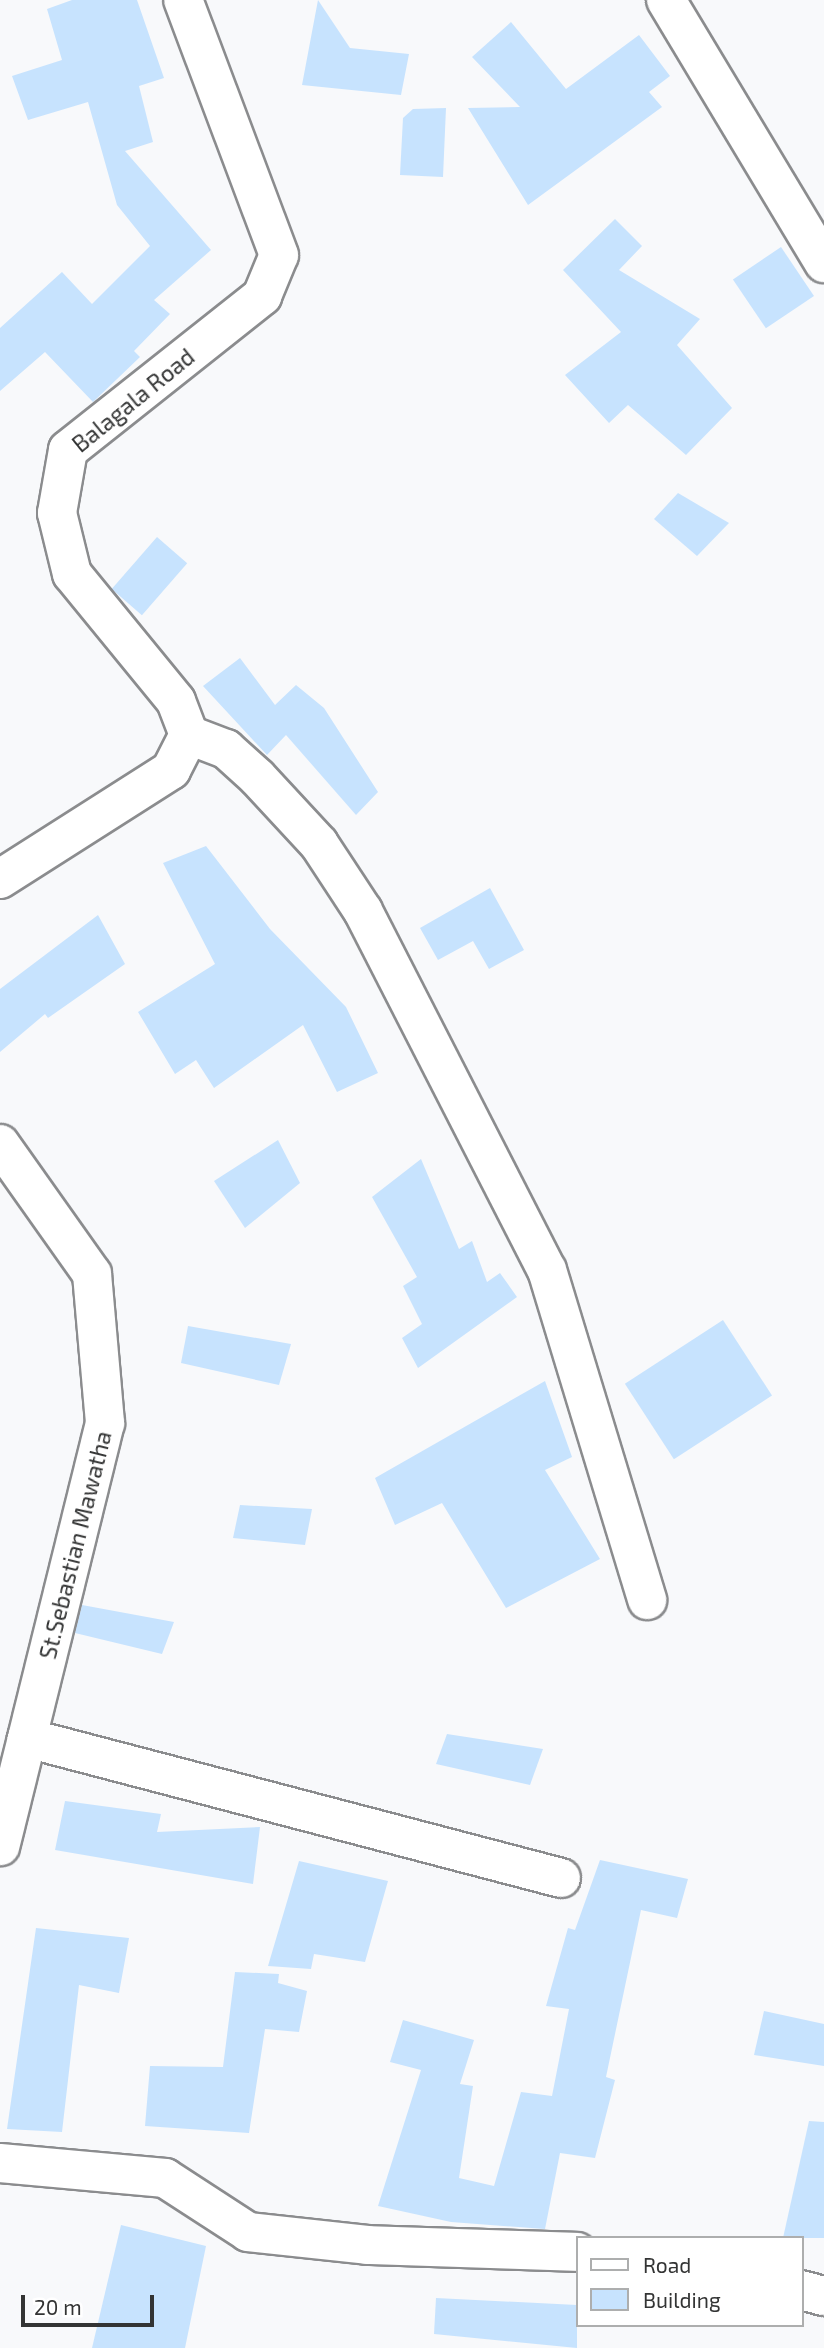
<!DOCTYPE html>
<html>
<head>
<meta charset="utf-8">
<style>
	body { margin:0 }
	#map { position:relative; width:824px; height:2348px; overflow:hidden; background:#f8f9fb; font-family:"Exo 2",sans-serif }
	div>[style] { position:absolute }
	.building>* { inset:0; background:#c7e3fe; transform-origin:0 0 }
	.roads { filter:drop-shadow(2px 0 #8b8c8e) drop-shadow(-2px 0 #8b8c8e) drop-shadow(0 2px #8b8c8e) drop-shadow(0 -2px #8b8c8e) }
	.minor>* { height:38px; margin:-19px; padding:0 19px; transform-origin:19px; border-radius:19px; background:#fff }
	span { translate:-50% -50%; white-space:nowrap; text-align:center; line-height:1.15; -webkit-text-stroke:5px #fff; paint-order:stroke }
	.street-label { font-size:23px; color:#333434 }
	.legend { position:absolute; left:576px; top:2236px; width:228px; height:91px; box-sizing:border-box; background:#fff; border:2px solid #adaeae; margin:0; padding:9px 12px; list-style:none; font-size:21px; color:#333434 }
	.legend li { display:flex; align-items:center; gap:14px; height:35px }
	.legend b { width:35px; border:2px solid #adaeae }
	.scale { position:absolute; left:21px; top:2295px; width:133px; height:32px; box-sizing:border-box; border:4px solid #333434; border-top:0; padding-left:9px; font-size:21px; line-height:24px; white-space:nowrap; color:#333434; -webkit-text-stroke:5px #fff; paint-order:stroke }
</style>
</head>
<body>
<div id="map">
	<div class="building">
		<i style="clip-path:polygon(72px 0,137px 0,164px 78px,139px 86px,153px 142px,125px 151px,211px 250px,154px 300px,170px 314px,134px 351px,140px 357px,93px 402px,45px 352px,0 391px,0 328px,62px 272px,92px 304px,150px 246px,117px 205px,88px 102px,28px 120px,12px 76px,62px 60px,47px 9px)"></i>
		<i style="clip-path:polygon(318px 0,350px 48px,409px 54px,401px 95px,302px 85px)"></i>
		<i style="clip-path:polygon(511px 22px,566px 89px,639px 35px,670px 76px,649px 92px,662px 107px,528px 205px,468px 108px,520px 107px,472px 57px)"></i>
		<i style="clip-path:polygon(446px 108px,443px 177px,400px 175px,403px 118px,413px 109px)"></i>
		<i style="clip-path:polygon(615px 219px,642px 246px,619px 270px,700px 319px,677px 345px,732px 408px,686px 455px,628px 405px,609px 423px,565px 375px,621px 332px,563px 270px)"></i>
		<i style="left:781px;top:247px;width:59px;height:58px;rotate:56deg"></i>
		<i style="clip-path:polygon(678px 493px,729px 523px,697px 556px,654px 519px)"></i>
		<i style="left:157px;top:537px;width:40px;height:69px;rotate:41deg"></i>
		<i style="clip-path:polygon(240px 658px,275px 705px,296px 685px,324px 708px,378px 792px,356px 815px,286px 735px,267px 755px,203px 686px)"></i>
		<i style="clip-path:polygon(206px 846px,270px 929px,346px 1007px,378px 1073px,337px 1092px,303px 1025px,214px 1088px,196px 1060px,175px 1074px,138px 1012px,215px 964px,163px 863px)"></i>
		<i style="clip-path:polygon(490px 888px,524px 950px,489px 969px,473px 941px,438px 960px,420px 928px)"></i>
		<i style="clip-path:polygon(98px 915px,125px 964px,48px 1018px,45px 1014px,0 1052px,0 989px)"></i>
		<i style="clip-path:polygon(278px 1140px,300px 1183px,245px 1228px,214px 1181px)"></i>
		<i style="clip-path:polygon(421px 1159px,459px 1249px,472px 1241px,487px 1282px,500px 1273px,517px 1297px,418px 1368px,402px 1338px,422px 1324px,403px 1286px,417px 1277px,372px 1197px)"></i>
		<i style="left:723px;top:1320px;width:90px;height:117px;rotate:57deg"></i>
		<i style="clip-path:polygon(188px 1326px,291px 1344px,279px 1385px,181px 1363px)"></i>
		<i style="clip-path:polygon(545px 1381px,572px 1457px,545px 1470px,600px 1559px,506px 1608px,442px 1503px,395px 1525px,375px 1478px)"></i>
		<i style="clip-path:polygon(240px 1505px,312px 1509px,305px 1545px,233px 1538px)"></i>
		<i style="clip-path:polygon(82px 1605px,174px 1622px,162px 1654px,75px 1633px)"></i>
		<i style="clip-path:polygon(447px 1734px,543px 1749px,530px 1785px,436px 1764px)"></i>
		<i style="clip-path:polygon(65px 1801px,161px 1814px,157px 1832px,260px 1827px,253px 1884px,55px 1850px)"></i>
		<i style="clip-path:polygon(600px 1860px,688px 1879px,677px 1918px,641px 1910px,606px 2077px,615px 2080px,595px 2158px,560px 2153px,545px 2229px,451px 2222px,378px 2206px,421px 2070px,390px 2062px,403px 2020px,474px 2040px,460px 2084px,473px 2086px,459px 2178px,494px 2186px,521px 2092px,552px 2096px,569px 2009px,546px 2006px,568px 1928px,575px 1930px)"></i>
		<i style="clip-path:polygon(299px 1861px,388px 1881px,365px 1962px,314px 1954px,311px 1969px,268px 1966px)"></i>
		<i style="clip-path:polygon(36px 1928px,129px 1938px,119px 1993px,79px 1985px,62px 2132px,7px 2129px)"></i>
		<i style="clip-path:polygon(235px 1972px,279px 1974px,278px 1983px,307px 1991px,299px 2032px,265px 2029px,249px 2133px,145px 2126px,150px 2066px,223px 2067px)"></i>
		<i style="clip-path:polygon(764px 2011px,824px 2024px,824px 2066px,754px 2055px)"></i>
		<i style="clip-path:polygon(809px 2121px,824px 2122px,824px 2238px,783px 2238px)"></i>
		<i style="clip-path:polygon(121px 2225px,206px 2246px,185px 2348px,92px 2348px)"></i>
		<i style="clip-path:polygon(436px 2298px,577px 2305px,577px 2348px,434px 2334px)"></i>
	</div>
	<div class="roads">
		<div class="minor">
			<i style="left:666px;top:0;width:307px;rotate:59deg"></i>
			<i style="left:189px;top:735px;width:40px;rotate:21deg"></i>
			<i style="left:226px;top:749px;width:42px;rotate:42.1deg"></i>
			<i style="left:257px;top:777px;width:91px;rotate:47.2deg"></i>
			<i style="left:319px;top:844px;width:80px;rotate:56.7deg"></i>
			<i style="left:363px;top:911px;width:403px;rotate:62.9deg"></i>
			<i style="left:547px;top:1270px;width:345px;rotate:73.1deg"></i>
			<i style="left:0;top:879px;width:203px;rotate:-32.5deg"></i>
			<i style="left:171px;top:770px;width:39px;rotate:-63deg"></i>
			<i style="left:189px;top:735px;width:36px;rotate:-111deg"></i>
			<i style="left:176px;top:701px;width:164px;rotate:-129.3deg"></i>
			<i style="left:72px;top:574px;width:63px;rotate:-103.8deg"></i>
			<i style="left:57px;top:513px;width:64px;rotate:-80.1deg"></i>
			<i style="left:68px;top:450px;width:248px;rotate:-38.4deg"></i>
			<i style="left:262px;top:296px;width:44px;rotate:-67.5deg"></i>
			<i style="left:279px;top:255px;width:272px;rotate:-110.6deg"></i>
			<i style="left:0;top:1144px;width:159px;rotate:54.7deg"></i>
			<i style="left:92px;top:1274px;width:150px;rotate:85deg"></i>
			<i style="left:105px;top:1423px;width:436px;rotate:103.9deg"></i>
			<i style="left:27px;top:1738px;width:552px;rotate:14.69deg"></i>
			<i style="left:0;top:2163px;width:166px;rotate:5.2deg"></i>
			<i style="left:165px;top:2178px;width:99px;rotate:33deg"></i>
			<i style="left:248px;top:2232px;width:120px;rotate:6.2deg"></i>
			<i style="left:367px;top:2245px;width:210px;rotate:1.9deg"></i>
			<i style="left:801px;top:2290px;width:24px;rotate:15deg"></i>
		</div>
	</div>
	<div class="street-label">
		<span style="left:133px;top:400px;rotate:-39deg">Balagala Road</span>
		<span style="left:75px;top:1545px;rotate:-76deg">St.Sebastian Mawatha</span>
	</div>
	<ul class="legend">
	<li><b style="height:9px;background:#fff"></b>Road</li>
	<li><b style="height:19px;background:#c7e3fe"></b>Building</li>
	</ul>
	<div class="scale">20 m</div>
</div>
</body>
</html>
